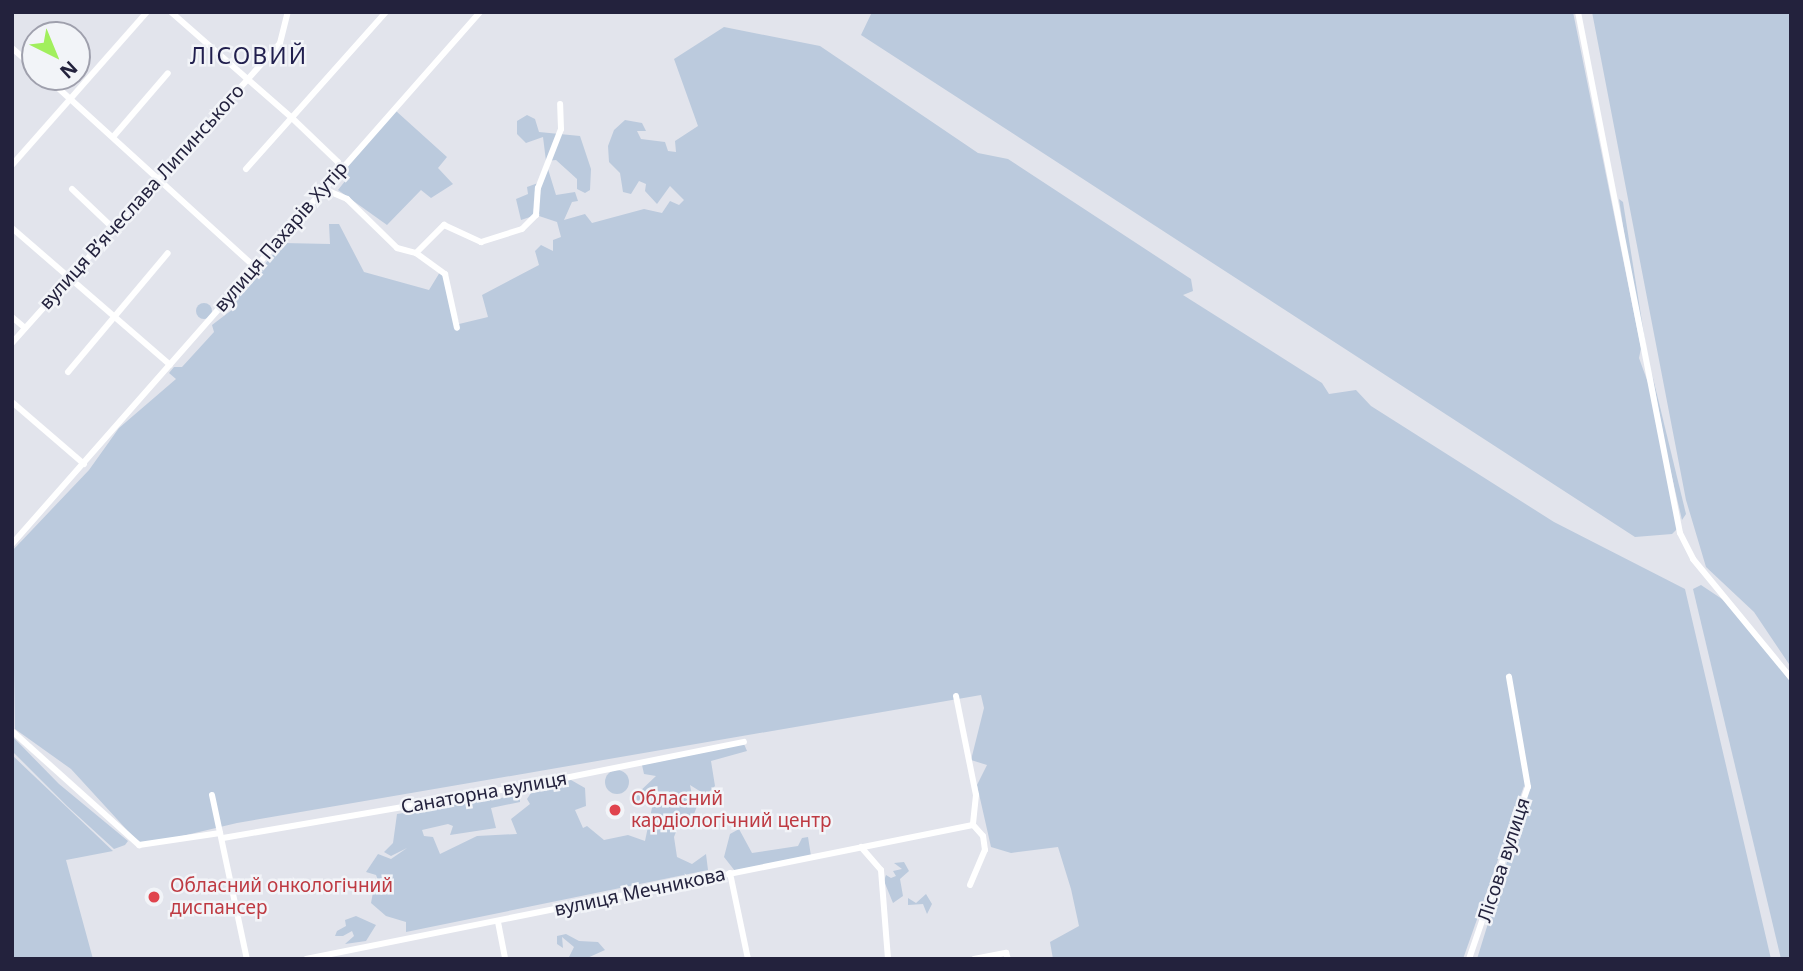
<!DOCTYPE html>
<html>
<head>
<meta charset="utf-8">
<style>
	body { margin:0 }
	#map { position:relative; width:1803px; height:971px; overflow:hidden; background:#e2e4ec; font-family:"Noto Sans",sans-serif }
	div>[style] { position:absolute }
	.green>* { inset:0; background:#bbcadd }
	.round { border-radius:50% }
	.minor>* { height:6px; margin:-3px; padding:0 3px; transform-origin:3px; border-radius:3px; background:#fff }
	.dots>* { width:19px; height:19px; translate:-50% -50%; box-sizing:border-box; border:4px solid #f2f4f8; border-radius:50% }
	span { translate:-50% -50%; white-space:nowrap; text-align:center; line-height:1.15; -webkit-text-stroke:5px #f2f4f8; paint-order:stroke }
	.street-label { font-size:19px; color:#23223d }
	.health-label { font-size:19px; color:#be3a42 }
	.left { translate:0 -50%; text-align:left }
	.quarter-label { font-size:23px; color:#211f4e; letter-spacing:2px }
	.frame { position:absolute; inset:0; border:14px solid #23223d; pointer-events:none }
	.north { position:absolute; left:21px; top:21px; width:70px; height:70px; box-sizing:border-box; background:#f2f4f8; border:2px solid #9fa0ad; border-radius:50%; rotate:137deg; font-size:19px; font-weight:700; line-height:28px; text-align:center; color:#23223d }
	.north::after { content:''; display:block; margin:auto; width:24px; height:32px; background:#a1ef5d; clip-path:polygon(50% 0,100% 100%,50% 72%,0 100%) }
</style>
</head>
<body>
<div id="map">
	<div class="green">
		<i style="clip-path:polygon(872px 12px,1573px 12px,1641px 348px,1639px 358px,1651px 391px,1677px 529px,1672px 534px,1635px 537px,861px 35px)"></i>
		<i style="clip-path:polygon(1592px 12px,1791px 12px,1791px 667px,1754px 612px,1706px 567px,1686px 500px)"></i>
		<i style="clip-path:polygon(724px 27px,820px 46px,978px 153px,1008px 159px,1191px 279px,1193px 291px,1183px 295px,1322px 383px,1329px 394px,1356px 390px,1371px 406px,1554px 522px,1685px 589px,1771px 959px,1477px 959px,1528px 794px,1524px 786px,1463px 959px,1053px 959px,1050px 942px,1079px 926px,1071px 889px,1058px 847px,1011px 853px,991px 847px,977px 785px,987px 765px,971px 760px,984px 708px,981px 695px,237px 823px,144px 845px,138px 842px,71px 769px,15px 729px,12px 551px,89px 470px,119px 428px,176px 379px,169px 373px,174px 367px,182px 367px,214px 332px,212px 325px,237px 306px,234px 300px,283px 243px,330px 244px,329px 224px,339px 224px,364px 272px,429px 290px,440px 272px,445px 274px,459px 324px,488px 317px,482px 295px,539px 265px,535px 251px,541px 245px,553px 251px,553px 240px,561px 237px,557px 222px,536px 215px,521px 220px,516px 199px,528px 194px,527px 187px,538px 183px,548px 169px,556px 195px,575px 192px,578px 201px,572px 202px,564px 220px,585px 214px,592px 223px,644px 209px,662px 213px,670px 201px,679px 205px,684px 200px,670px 186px,657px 204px,645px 191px,646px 184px,639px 181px,631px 194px,623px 192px,620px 173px,609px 162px,608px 146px,614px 130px,625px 120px,642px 123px,646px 131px,637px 131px,641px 139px,665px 142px,668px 151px,676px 152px,675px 141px,698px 126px,674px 59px)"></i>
		<i style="clip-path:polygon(396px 111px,447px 157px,438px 168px,453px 184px,431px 198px,421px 190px,387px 225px,338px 190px,349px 176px,341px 173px)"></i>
		<i style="clip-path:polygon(527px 115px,535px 119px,539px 132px,580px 136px,591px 169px,590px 190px,585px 193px,577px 189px,577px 179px,556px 160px,546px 161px,543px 137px,526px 143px,517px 134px,517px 121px)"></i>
		<i style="clip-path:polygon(1619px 199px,1623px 202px,1650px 372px,1628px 259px)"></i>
		<i class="round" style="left:196px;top:303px;width:16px;height:16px"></i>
		<i style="clip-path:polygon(1652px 374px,1686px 514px,1682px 520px,1668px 460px)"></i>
		<i style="clip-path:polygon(1701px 585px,1731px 605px,1791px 681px,1791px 959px,1781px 959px,1693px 589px)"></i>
		<i style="clip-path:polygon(12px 736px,59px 784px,128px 841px,125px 845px,114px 849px,67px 806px,12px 751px)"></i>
		<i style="clip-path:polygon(744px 744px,747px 751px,711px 761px,715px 786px,706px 795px,690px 785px,692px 795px,699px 801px,694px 814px,681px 819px,674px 837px,677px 857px,692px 864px,706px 854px,708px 870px,406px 932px,406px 922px,386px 916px,371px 903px,374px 887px,380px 885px,376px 875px,366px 872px,378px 854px,391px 859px,407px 848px,391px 856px,384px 852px,393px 843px,397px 814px,520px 795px,520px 802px,491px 808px,496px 828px,450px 835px,453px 826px,448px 824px,422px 830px,424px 836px,433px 837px,440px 854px,477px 836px,517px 834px,511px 819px,530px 804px,527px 799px,535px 787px,571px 780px,585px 788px,586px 806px,575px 810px,583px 828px,587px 826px,604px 840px,628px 835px,645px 841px,653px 803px,635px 800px,636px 795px,656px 776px,644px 774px,642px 765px)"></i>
		<i style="clip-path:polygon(12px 755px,113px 851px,66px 860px,93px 959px,12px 959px)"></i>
		<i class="round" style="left:605px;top:770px;width:24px;height:24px"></i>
		<i style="clip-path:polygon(739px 829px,752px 853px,798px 846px,802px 838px,808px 837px,811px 856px,735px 871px,724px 857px,730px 834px)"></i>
		<i style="clip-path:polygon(904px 862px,909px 871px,900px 879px,903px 896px,893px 903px,884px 881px,886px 875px,891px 878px,896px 876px,893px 871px,902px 869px,894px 863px)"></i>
		<i style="clip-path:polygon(926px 894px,932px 904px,927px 914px,923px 904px,908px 905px,908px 898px,916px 903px)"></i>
		<i style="clip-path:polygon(356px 916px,376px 925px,366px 941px,345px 944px,354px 936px,352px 931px,343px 936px,335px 936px,337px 931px,346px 926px,345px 920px)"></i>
		<i style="clip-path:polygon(566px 934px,579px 941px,598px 942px,605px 950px,585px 959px,568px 959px,574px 947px,562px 937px,563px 948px,557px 944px,557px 936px)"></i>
	</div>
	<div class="minor">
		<i style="left:171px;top:12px;width:159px;rotate:41.2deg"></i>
		<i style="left:291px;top:117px;width:65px;rotate:43.8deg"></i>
		<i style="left:338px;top:162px;width:7px;rotate:82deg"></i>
		<i style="left:1578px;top:12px;width:531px;rotate:78.92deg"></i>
		<i style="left:1680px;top:533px;width:29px;rotate:63deg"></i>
		<i style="left:1693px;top:559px;width:154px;rotate:50.5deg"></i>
		<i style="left:12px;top:48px;width:30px;rotate:41deg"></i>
		<i style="left:46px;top:77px;width:284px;rotate:42.3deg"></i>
		<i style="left:113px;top:137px;width:84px;rotate:-49.3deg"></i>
		<i style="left:12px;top:165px;width:204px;rotate:-48.6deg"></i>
		<i style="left:246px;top:169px;width:210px;rotate:-48.3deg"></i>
		<i style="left:72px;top:189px;width:58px;rotate:43.6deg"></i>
		<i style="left:326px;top:190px;width:23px;rotate:23deg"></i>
		<i style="left:347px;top:199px;width:70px;rotate:44.4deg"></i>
		<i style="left:397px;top:248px;width:20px;rotate:15deg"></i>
		<i style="left:416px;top:253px;width:40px;rotate:-45deg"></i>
		<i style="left:444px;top:225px;width:41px;rotate:24.7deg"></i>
		<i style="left:481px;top:242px;width:43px;rotate:-17.6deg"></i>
		<i style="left:522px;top:229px;width:20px;rotate:-45deg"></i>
		<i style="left:536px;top:215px;width:27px;rotate:-86deg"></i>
		<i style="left:538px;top:188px;width:63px;rotate:-68.7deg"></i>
		<i style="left:561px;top:129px;width:25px;rotate:-92deg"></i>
		<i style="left:12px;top:228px;width:209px;rotate:40.9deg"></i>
		<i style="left:416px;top:253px;width:36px;rotate:36deg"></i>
		<i style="left:445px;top:274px;width:55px;rotate:77.5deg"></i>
		<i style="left:12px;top:317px;width:17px;rotate:40deg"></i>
		<i style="left:12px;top:343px;width:402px;rotate:-48.2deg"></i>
		<i style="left:280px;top:43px;width:32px;rotate:-76deg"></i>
		<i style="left:68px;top:372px;width:155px;rotate:-50deg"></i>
		<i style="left:12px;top:402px;width:95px;rotate:40.7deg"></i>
		<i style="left:12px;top:544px;width:709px;rotate:-48.66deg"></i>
		<i style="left:956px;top:696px;width:101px;rotate:78.6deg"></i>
		<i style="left:976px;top:795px;width:30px;rotate:96deg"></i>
		<i style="left:12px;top:731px;width:171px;rotate:41.9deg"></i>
		<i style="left:139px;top:845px;width:82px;rotate:-8.4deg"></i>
		<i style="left:212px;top:795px;width:168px;rotate:78deg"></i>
		<i style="left:223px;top:838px;width:322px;rotate:-9.8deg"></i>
		<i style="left:540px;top:783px;width:208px;rotate:-11.4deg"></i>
		<i style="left:861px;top:847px;width:30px;rotate:49deg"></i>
		<i style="left:881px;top:870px;width:89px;rotate:85.5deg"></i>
		<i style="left:730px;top:873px;width:88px;rotate:78.2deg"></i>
		<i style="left:970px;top:885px;width:38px;rotate:-67deg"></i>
		<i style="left:985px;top:850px;width:14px;rotate:-98deg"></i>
		<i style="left:983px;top:836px;width:15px;rotate:-132deg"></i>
		<i style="left:498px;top:922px;width:38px;rotate:79deg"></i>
		<i style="left:306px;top:959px;width:680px;rotate:-11.36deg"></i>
		<i style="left:974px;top:959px;width:33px;rotate:-11deg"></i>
		<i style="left:1006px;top:953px;width:6px;rotate:72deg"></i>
		<i style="left:1469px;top:959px;width:182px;rotate:-71.1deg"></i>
		<i style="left:1528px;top:787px;width:112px;rotate:-99.8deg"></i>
	</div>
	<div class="dots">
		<i style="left:615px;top:810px;background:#e0444e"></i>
		<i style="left:154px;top:897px;background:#e0444e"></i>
	</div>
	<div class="street-label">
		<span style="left:142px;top:197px;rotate:-48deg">вулиця Вʼячеслава Липинського</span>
		<span style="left:281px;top:237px;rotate:-49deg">вулиця Пахарів Хутір</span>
		<span style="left:484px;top:793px;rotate:-10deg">Санаторна вулиця</span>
		<span style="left:1504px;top:860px;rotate:-72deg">Лісова вулиця</span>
		<span style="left:640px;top:892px;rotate:-12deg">вулиця Мечникова</span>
	</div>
	<div class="health-label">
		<span class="left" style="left:631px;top:810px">Обласний<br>кардіологічний центр</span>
		<span class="left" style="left:170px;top:897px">Обласний онкологічний<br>диспансер</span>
	</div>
	<div class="quarter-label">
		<span style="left:249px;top:55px">ЛІСОВИЙ</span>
	</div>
	<div class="frame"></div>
	<div class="north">N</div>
</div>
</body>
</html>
